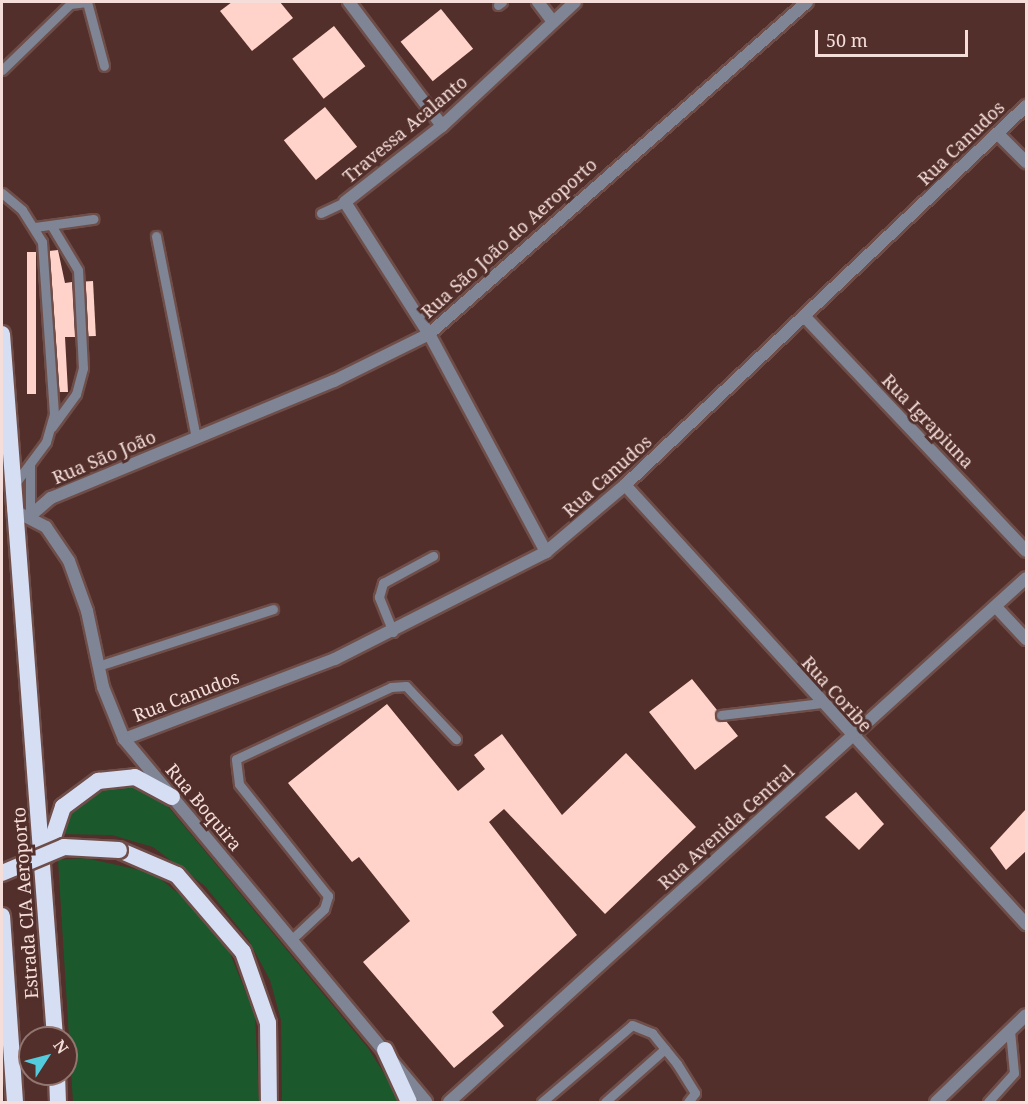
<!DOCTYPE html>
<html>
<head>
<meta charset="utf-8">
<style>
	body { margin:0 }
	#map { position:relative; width:1028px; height:1104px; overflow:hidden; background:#522f2a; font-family:"Noto Serif",serif }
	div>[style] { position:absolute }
	.green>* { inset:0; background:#1b592d }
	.building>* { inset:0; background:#ffd2ca; transform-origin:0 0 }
	.roads { filter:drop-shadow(2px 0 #6f4e4a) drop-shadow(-2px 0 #6f4e4a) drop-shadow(0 2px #6f4e4a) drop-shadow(0 -2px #6f4e4a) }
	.service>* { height:9px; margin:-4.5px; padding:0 4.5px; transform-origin:4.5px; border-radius:4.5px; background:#7f8594 }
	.minor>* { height:12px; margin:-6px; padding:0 6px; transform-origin:6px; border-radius:6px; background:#7f8594 }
	.tertiary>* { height:12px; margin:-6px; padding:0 6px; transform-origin:6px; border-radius:6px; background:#7f8594 }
	.trunk>* { height:16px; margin:-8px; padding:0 8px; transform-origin:8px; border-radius:8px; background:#d6def4 }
	.bridges { filter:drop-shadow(2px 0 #6f4e4a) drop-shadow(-2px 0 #6f4e4a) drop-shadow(0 2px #6f4e4a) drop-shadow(0 -2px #6f4e4a) }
	.trunk-bridge>* { height:16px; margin:-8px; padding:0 8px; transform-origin:8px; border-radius:8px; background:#d6def4 }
	span { translate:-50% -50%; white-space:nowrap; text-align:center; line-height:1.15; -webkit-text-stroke:6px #522f2a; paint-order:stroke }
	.street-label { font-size:18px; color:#f5deda }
	.frame { position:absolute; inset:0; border:3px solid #f5deda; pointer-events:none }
	.north { position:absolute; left:18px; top:1026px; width:60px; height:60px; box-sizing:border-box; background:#522f2a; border:2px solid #937570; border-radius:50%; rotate:54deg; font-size:16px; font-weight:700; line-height:24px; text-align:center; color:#f5deda }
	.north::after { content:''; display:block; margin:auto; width:21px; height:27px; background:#54cadd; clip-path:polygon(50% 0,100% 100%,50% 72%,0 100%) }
	.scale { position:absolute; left:815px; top:30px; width:153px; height:27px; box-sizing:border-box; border:3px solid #f5deda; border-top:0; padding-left:8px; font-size:18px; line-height:21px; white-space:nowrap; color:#f5deda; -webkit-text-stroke:4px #522f2a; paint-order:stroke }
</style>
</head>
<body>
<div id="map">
	<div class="green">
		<i style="clip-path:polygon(109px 786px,134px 787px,165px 803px,368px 1048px,402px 1102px,282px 1102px,281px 1020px,270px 980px,248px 939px,205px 886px,153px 847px,112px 835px,57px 834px,66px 812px)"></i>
		<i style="clip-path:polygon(85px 858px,153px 873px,190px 903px,229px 951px,255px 1015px,259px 1102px,73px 1102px,58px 860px)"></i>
	</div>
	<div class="building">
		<i style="clip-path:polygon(232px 2px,280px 2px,293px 18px,252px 51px,220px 11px)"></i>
		<i style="left:441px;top:9px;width:51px;height:52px;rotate:51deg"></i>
		<i style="left:334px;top:26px;width:51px;height:53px;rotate:52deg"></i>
		<i style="left:325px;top:107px;width:51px;height:53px;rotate:51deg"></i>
		<i style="clip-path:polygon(58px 250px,65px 283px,72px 282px,75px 337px,65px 337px,68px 392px,59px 392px,49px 251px)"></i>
		<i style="left:27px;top:252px;width:9px;height:142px"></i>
		<i style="left:93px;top:281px;width:55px;height:8px;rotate:87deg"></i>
		<i style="clip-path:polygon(692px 679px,717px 710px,716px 719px,726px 721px,738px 736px,695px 770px,649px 712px)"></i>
		<i style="clip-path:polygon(387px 704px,458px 791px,485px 769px,474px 755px,502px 734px,562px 815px,626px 753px,696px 827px,605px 914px,504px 809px,489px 822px,577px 935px,492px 1012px,504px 1026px,454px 1068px,363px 962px,410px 921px,359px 857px,352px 862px,288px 783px)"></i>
		<i style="clip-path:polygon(856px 792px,884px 824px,859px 850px,825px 817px)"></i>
		<i style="clip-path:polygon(1026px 809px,1026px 851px,1006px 870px,990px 848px)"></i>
	</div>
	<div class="roads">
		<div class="service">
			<i style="left:498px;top:5px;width:5px;rotate:-37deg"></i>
			<i style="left:2px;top:70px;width:95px;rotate:-44.1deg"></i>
			<i style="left:70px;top:4px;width:17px;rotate:-7deg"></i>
			<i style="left:87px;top:2px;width:66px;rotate:75.1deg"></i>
			<i style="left:2px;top:193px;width:26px;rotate:40deg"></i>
			<i style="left:22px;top:210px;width:38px;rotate:58deg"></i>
			<i style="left:42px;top:242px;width:172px;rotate:86deg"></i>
			<i style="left:54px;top:414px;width:29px;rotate:106deg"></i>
			<i style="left:46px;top:442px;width:54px;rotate:126.7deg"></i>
			<i style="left:321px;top:213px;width:26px;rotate:-25deg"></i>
			<i style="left:51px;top:225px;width:52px;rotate:59deg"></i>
			<i style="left:78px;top:270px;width:98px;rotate:87.1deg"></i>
			<i style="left:83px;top:368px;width:27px;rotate:105deg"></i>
			<i style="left:76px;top:394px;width:41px;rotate:126deg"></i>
			<i style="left:35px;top:227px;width:59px;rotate:-7.9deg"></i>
			<i style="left:156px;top:236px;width:206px;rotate:78.8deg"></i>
			<i style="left:30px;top:464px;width:52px;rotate:90deg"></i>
			<i style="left:393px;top:632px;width:38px;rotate:-112deg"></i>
			<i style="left:379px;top:597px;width:15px;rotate:-74deg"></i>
			<i style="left:383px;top:583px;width:57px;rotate:-28.4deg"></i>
			<i style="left:98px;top:666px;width:184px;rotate:-18deg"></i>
			<i style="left:721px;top:715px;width:101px;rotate:-6.8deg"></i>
			<i style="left:292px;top:939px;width:44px;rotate:-43.2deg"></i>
			<i style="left:324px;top:909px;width:14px;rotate:-73deg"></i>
			<i style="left:328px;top:896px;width:143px;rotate:-128.5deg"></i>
			<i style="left:239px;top:784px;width:25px;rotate:-97deg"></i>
			<i style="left:236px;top:759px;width:171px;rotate:-24.9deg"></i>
			<i style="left:391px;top:687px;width:15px;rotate:-4deg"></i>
			<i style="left:406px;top:686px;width:73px;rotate:46.7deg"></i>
			<i style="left:542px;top:1102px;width:118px;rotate:-40.5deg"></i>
			<i style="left:632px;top:1025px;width:22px;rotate:22deg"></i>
			<i style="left:652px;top:1033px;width:40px;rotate:51deg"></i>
			<i style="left:677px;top:1064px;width:34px;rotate:58deg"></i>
			<i style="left:695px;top:1093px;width:11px;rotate:128deg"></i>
			<i style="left:605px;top:1102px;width:80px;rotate:-41.5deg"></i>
			<i style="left:988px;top:1102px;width:39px;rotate:-48deg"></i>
			<i style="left:1014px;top:1073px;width:42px;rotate:-95.4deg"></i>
		</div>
		<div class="minor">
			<i style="left:349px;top:2px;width:155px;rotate:53.1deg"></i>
			<i style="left:538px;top:2px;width:25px;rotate:53deg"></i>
			<i style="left:998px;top:134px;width:40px;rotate:45deg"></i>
			<i style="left:804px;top:316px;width:323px;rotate:46.6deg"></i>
			<i style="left:625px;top:485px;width:595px;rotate:47.59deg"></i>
			<i style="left:30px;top:516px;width:28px;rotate:-41deg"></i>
			<i style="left:51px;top:498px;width:306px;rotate:-22.5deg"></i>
			<i style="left:334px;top:381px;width:106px;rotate:-26.3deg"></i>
			<i style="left:429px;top:334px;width:503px;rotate:-41.29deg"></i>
			<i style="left:546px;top:552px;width:247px;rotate:-118.2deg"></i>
			<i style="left:429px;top:334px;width:156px;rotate:-122.5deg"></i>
			<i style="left:345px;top:202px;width:123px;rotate:-38.1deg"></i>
			<i style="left:442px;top:126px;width:182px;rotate:-43deg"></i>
			<i style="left:996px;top:607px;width:44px;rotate:46.8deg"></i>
			<i style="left:124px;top:739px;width:226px;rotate:-20.8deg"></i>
			<i style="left:335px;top:659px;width:237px;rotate:-26.9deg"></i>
			<i style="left:546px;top:552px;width:104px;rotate:-40.3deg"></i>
			<i style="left:625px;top:485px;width:552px;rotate:-43.38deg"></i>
			<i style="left:449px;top:1102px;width:779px;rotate:-42.24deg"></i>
		</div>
		<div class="tertiary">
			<i style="left:13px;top:510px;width:37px;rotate:27deg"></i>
			<i style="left:46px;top:527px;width:41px;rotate:55.9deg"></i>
			<i style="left:69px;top:561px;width:53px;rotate:70.2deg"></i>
			<i style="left:87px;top:611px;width:78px;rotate:78.1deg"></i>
			<i style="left:103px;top:687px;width:56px;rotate:68deg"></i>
			<i style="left:124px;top:739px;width:472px;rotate:50.2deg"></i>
			<i style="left:936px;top:1102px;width:125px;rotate:-44deg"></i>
		</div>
		<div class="trunk">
			<i style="left:2px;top:334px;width:706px;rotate:85.69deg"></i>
			<i style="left:119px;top:850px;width:63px;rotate:23.3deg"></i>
			<i style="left:177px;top:875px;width:101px;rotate:49.4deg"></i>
			<i style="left:243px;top:952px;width:75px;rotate:70.6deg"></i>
			<i style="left:268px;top:1023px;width:79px;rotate:89.3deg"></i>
			<i style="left:47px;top:855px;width:51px;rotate:-71.6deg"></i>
			<i style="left:63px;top:807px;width:44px;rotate:-36.6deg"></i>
			<i style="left:98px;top:781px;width:37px;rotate:-6deg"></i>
			<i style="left:135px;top:777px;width:42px;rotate:28.4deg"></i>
			<i style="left:2px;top:916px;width:186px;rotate:86deg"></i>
			<i style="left:385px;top:1050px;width:57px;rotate:65.2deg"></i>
			<i style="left:57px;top:1074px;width:28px;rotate:88deg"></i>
		</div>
	</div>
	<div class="bridges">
		<div class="trunk-bridge">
			<i style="left:2px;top:873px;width:67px;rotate:-22.8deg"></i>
			<i style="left:64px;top:847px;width:55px;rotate:3.1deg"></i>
		</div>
	</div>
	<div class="street-label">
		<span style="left:405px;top:129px;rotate:-40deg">Travessa Acalanto</span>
		<span style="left:961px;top:143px;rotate:-44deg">Rua Canudos</span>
		<span style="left:509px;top:238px;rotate:-42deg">Rua São João do Aeroporto</span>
		<span style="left:928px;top:421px;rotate:46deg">Rua Igrapiuna</span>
		<span style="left:104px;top:457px;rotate:-23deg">Rua São João</span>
		<span style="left:607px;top:476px;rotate:-42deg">Rua Canudos</span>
		<span style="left:837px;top:694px;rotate:48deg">Rua Coribe</span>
		<span style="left:186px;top:696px;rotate:-21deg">Rua Canudos</span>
		<span style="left:204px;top:807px;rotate:50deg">Rua Boquira</span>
		<span style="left:726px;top:827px;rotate:-42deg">Rua Avenida Central</span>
		<span style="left:25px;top:903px;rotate:-94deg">Estrada CIA Aeroporto</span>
	</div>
	<div class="frame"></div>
	<div class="north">N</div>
	<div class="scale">50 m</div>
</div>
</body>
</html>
